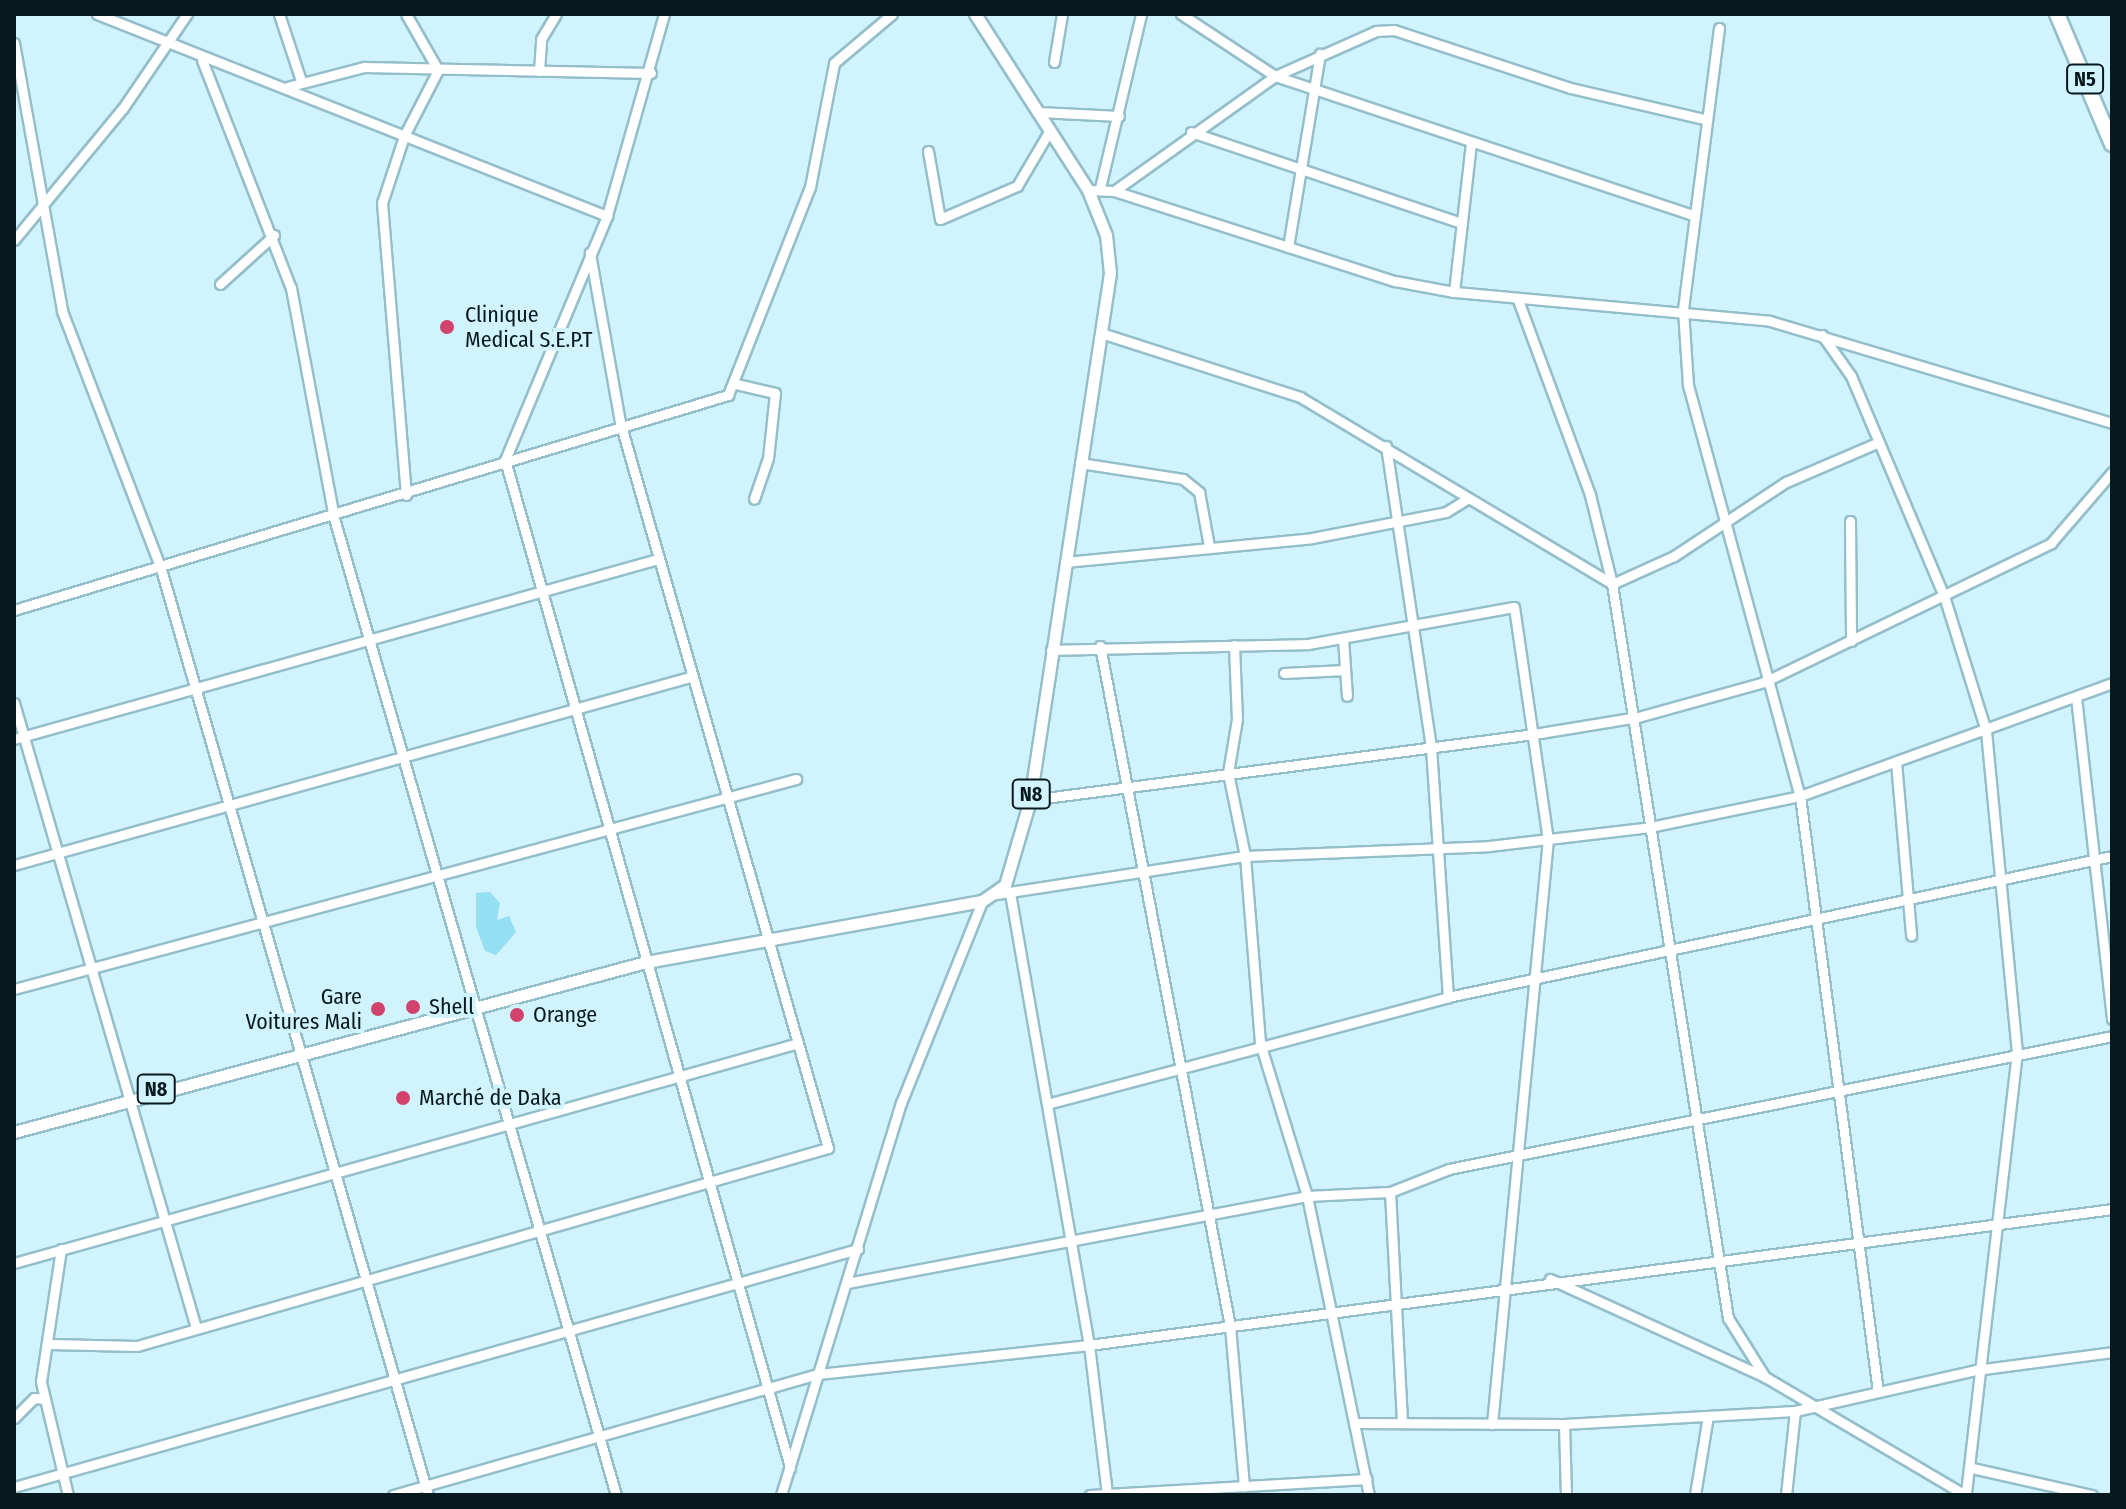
<!DOCTYPE html>
<html>
<head>
<meta charset="utf-8">
<style>
	body { margin:0 }
	#map { position:relative; width:2126px; height:1509px; overflow:hidden; background:#d0f3fd; font-family:"Fira Sans Condensed",sans-serif }
	div>[style] { position:absolute }
	.green>* { inset:0; background:#95dff3 }
	.roads { filter:drop-shadow(2px 0 #93beca) drop-shadow(-2px 0 #93beca) drop-shadow(0 2px #93beca) drop-shadow(0 -2px #93beca) }
	.minor>* { height:9px; margin:-4.5px; padding:0 4.5px; transform-origin:4.5px; border-radius:4.5px; background:#fff }
	.major>* { height:11px; margin:-5.5px; padding:0 5.5px; transform-origin:5.5px; border-radius:5.5px; background:#fff }
	.highway>* { height:14px; margin:-7px; padding:0 7px; transform-origin:7px; border-radius:7px; background:#fff }
	.dots>* { width:22px; height:22px; translate:-50% -50%; box-sizing:border-box; border:4px solid #d0f3fd; border-radius:50% }
	span { translate:-50% -50%; white-space:nowrap; text-align:center; line-height:1.15; -webkit-text-stroke:8px #d0f3fd; paint-order:stroke }
	.shield-label span { padding:2px 6px; background:#d0f3fd; border:2px solid; border-radius:6px; -webkit-text-stroke-width:0 }
	.shield-label { font-size:20px; color:#08191d; font-weight:700 }
	.poi-label { font-size:22px; color:#08191d }
	.left { translate:0 -50%; text-align:left }
	.right { translate:-100% -50%; text-align:right }
	.frame { position:absolute; inset:0; border:16px solid #08191d; pointer-events:none }
</style>
</head>
<body>
<div id="map">
	<div class="green">
		<i style="clip-path:polygon(490px 892px,500px 903px,497px 920px,509px 916px,516px 932px,496px 955px,485px 951px,476px 927px,476px 893px)"></i>
	</div>
	<div class="roads">
		<div class="minor">
			<i style="left:97px;top:14px;width:549px;rotate:21.61deg"></i>
			<i style="left:279px;top:14px;width:71px;rotate:71.8deg"></i>
			<i style="left:664px;top:14px;width:210px;rotate:105.8deg"></i>
			<i style="left:607px;top:216px;width:264px;rotate:112.7deg"></i>
			<i style="left:505px;top:460px;width:1047px;rotate:74.2deg"></i>
			<i style="left:1181px;top:14px;width:113px;rotate:33.4deg"></i>
			<i style="left:1275px;top:76px;width:441px;rotate:18.4deg"></i>
			<i style="left:1719px;top:28px;width:284px;rotate:97.3deg"></i>
			<i style="left:1683px;top:310px;width:75px;rotate:86.2deg"></i>
			<i style="left:1688px;top:385px;width:426px;rotate:74.8deg"></i>
			<i style="left:1800px;top:796px;width:601px;rotate:82.54deg"></i>
			<i style="left:14px;top:43px;width:272px;rotate:79.8deg"></i>
			<i style="left:62px;top:311px;width:276px;rotate:69deg"></i>
			<i style="left:161px;top:569px;width:964px;rotate:73.92deg"></i>
			<i style="left:202px;top:60px;width:245px;rotate:68.7deg"></i>
			<i style="left:291px;top:288px;width:234px;rotate:79.4deg"></i>
			<i style="left:334px;top:518px;width:1017px;rotate:73.9deg"></i>
			<i style="left:1054px;top:62px;width:49px;rotate:-80.5deg"></i>
			<i style="left:539px;top:71px;width:32px;rotate:-86deg"></i>
			<i style="left:541px;top:39px;width:29px;rotate:-59deg"></i>
			<i style="left:287px;top:87px;width:80px;rotate:-14.6deg"></i>
			<i style="left:364px;top:67px;width:287px;rotate:1.2deg"></i>
			<i style="left:1039px;top:112px;width:80px;rotate:2.9deg"></i>
			<i style="left:1191px;top:132px;width:286px;rotate:18.6deg"></i>
			<i style="left:928px;top:151px;width:69px;rotate:80deg"></i>
			<i style="left:940px;top:219px;width:84px;rotate:-23.2deg"></i>
			<i style="left:1017px;top:186px;width:65px;rotate:-59.5deg"></i>
			<i style="left:1100px;top:188px;width:179px;rotate:-76.7deg"></i>
			<i style="left:1088px;top:190px;width:26px;rotate:2deg"></i>
			<i style="left:1114px;top:191px;width:295px;rotate:17.8deg"></i>
			<i style="left:1395px;top:281px;width:60px;rotate:10.6deg"></i>
			<i style="left:1454px;top:292px;width:317px;rotate:5.2deg"></i>
			<i style="left:1770px;top:321px;width:357px;rotate:16.6deg"></i>
			<i style="left:1114px;top:191px;width:198px;rotate:-35.5deg"></i>
			<i style="left:1275px;top:76px;width:111px;rotate:-24deg"></i>
			<i style="left:1376px;top:31px;width:18px;rotate:-3deg"></i>
			<i style="left:1394px;top:30px;width:185px;rotate:18.2deg"></i>
			<i style="left:1570px;top:88px;width:138px;rotate:13deg"></i>
			<i style="left:14px;top:240px;width:171px;rotate:-50.5deg"></i>
			<i style="left:123px;top:108px;width:114px;rotate:-55.8deg"></i>
			<i style="left:1288px;top:247px;width:196px;rotate:-80.6deg"></i>
			<i style="left:220px;top:284px;width:73px;rotate:-42.2deg"></i>
			<i style="left:1454px;top:292px;width:150px;rotate:-83.5deg"></i>
			<i style="left:1518px;top:300px;width:208px;rotate:69.7deg"></i>
			<i style="left:1590px;top:495px;width:92px;rotate:76.1deg"></i>
			<i style="left:1612px;top:584px;width:743px;rotate:81.02deg"></i>
			<i style="left:1728px;top:1318px;width:70px;rotate:57.9deg"></i>
			<i style="left:1101px;top:333px;width:209px;rotate:17.8deg"></i>
			<i style="left:1300px;top:397px;width:364px;rotate:30.9deg"></i>
			<i style="left:1612px;top:584px;width:68px;rotate:-24.3deg"></i>
			<i style="left:1674px;top:556px;width:134px;rotate:-33.5deg"></i>
			<i style="left:1786px;top:482px;width:101px;rotate:-23.3deg"></i>
			<i style="left:1822px;top:335px;width:50px;rotate:54.7deg"></i>
			<i style="left:1851px;top:376px;width:239px;rotate:67.1deg"></i>
			<i style="left:1944px;top:596px;width:141px;rotate:72.7deg"></i>
			<i style="left:1986px;top:731px;width:322px;rotate:84.5deg"></i>
			<i style="left:2017px;top:1052px;width:446px;rotate:96.6deg"></i>
			<i style="left:736px;top:384px;width:40px;rotate:13deg"></i>
			<i style="left:775px;top:393px;width:65px;rotate:96.1deg"></i>
			<i style="left:768px;top:458px;width:43px;rotate:108.9deg"></i>
			<i style="left:1386px;top:446px;width:305px;rotate:81.5deg"></i>
			<i style="left:1431px;top:748px;width:250px;rotate:86.1deg"></i>
			<i style="left:1080px;top:463px;width:104px;rotate:8.8deg"></i>
			<i style="left:1183px;top:479px;width:21px;rotate:39deg"></i>
			<i style="left:1199px;top:492px;width:55px;rotate:79.5deg"></i>
			<i style="left:406px;top:495px;width:293px;rotate:-94.7deg"></i>
			<i style="left:382px;top:203px;width:71px;rotate:-71.8deg"></i>
			<i style="left:404px;top:136px;width:74px;rotate:-62.7deg"></i>
			<i style="left:438px;top:70px;width:64px;rotate:-119.7deg"></i>
			<i style="left:1850px;top:521px;width:120px;rotate:89.5deg"></i>
			<i style="left:1065px;top:562px;width:248px;rotate:-5.5deg"></i>
			<i style="left:1312px;top:538px;width:136px;rotate:-11deg"></i>
			<i style="left:1446px;top:512px;width:26px;rotate:-32deg"></i>
			<i style="left:14px;top:610px;width:746px;rotate:-16.76deg"></i>
			<i style="left:728px;top:395px;width:224px;rotate:-68.5deg"></i>
			<i style="left:810px;top:187px;width:126px;rotate:-79deg"></i>
			<i style="left:834px;top:63px;width:76px;rotate:-40.2deg"></i>
			<i style="left:1343px;top:638px;width:58px;rotate:86.1deg"></i>
			<i style="left:1234px;top:645px;width:74px;rotate:87.7deg"></i>
			<i style="left:1237px;top:719px;width:55px;rotate:99.5deg"></i>
			<i style="left:1228px;top:773px;width:85px;rotate:78.4deg"></i>
			<i style="left:1245px;top:856px;width:188px;rotate:85.4deg"></i>
			<i style="left:1260px;top:1043px;width:160px;rotate:72.9deg"></i>
			<i style="left:1307px;top:1196px;width:305px;rotate:78.3deg"></i>
			<i style="left:1100px;top:646px;width:692px;rotate:79.18deg"></i>
			<i style="left:1230px;top:1326px;width:161px;rotate:85deg"></i>
			<i style="left:1051px;top:650px;width:257px;rotate:-1.3deg"></i>
			<i style="left:1308px;top:644px;width:209px;rotate:-10.2deg"></i>
			<i style="left:1514px;top:607px;width:234px;rotate:81.7deg"></i>
			<i style="left:1548px;top:839px;width:588px;rotate:95.47deg"></i>
			<i style="left:1284px;top:673px;width:61px;rotate:-2.8deg"></i>
			<i style="left:2076px;top:697px;width:324px;rotate:83.6deg"></i>
			<i style="left:14px;top:703px;width:651px;rotate:73.76deg"></i>
			<i style="left:14px;top:739px;width:669px;rotate:-15.62deg"></i>
			<i style="left:1896px;top:762px;width:174px;rotate:85deg"></i>
			<i style="left:1030px;top:800px;width:508px;rotate:-7.46deg"></i>
			<i style="left:1534px;top:734px;width:105px;rotate:-9.3deg"></i>
			<i style="left:1638px;top:717px;width:131px;rotate:-15.5deg"></i>
			<i style="left:1764px;top:682px;width:319px;rotate:-25.8deg"></i>
			<i style="left:2051px;top:543px;width:94px;rotate:-49.3deg"></i>
			<i style="left:14px;top:865px;width:702px;rotate:-15.54deg"></i>
			<i style="left:1010px;top:893px;width:459px;rotate:80.1deg"></i>
			<i style="left:1089px;top:1345px;width:150px;rotate:83.1deg"></i>
			<i style="left:996px;top:894px;width:252px;rotate:-8.7deg"></i>
			<i style="left:1245px;top:856px;width:244px;rotate:-2.3deg"></i>
			<i style="left:1489px;top:846px;width:162px;rotate:-6.7deg"></i>
			<i style="left:1650px;top:827px;width:153px;rotate:-11.7deg"></i>
			<i style="left:1800px;top:796px;width:332px;rotate:-19.9deg"></i>
			<i style="left:14px;top:989px;width:810px;rotate:-15.03deg"></i>
			<i style="left:1047px;top:1104px;width:415px;rotate:-14.9deg"></i>
			<i style="left:1448px;top:997px;width:679px;rotate:-11.99deg"></i>
			<i style="left:1390px;top:1192px;width:231px;rotate:87deg"></i>
			<i style="left:61px;top:1249px;width:134px;rotate:98.6deg"></i>
			<i style="left:41px;top:1382px;width:116px;rotate:76.6deg"></i>
			<i style="left:14px;top:1263px;width:814px;rotate:-15.67deg"></i>
			<i style="left:1550px;top:1279px;width:236px;rotate:24.5deg"></i>
			<i style="left:1765px;top:1377px;width:232px;rotate:30.5deg"></i>
			<i style="left:847px;top:1283px;width:468px;rotate:-10.7deg"></i>
			<i style="left:1307px;top:1196px;width:83px;rotate:-2.8deg"></i>
			<i style="left:1390px;top:1192px;width:63px;rotate:-21.3deg"></i>
			<i style="left:1449px;top:1169px;width:676px;rotate:-11.34deg"></i>
			<i style="left:49px;top:1344px;width:88px;rotate:1.3deg"></i>
			<i style="left:137px;top:1346px;width:719px;rotate:-15.99deg"></i>
			<i style="left:828px;top:1148px;width:755px;rotate:-105.99deg"></i>
			<i style="left:620px;top:422px;width:172px;rotate:-100.1deg"></i>
			<i style="left:14px;top:1418px;width:28px;rotate:-45deg"></i>
			<i style="left:34px;top:1398px;width:11px;rotate:5deg"></i>
			<i style="left:1357px;top:1423px;width:207px;rotate:0.3deg"></i>
			<i style="left:1564px;top:1424px;width:231px;rotate:-3.2deg"></i>
			<i style="left:1795px;top:1411px;width:186px;rotate:-12.8deg"></i>
			<i style="left:1976px;top:1370px;width:137px;rotate:-7.5deg"></i>
			<i style="left:1564px;top:1424px;width:71px;rotate:88.4deg"></i>
			<i style="left:1972px;top:1468px;width:123px;rotate:12.7deg"></i>
			<i style="left:14px;top:1487px;width:877px;rotate:-15.75deg"></i>
			<i style="left:393px;top:1495px;width:442px;rotate:-15.9deg"></i>
			<i style="left:818px;top:1374px;width:273px;rotate:-6.1deg"></i>
			<i style="left:1089px;top:1345px;width:1032px;rotate:-7.57deg"></i>
			<i style="left:781px;top:1495px;width:410px;rotate:-73deg"></i>
			<i style="left:901px;top:1103px;width:218px;rotate:-68.1deg"></i>
			<i style="left:1090px;top:1495px;width:277px;rotate:-3.3deg"></i>
			<i style="left:1695px;top:1495px;width:80px;rotate:-80.7deg"></i>
			<i style="left:1786px;top:1495px;width:84px;rotate:-83.9deg"></i>
		</div>
		<div class="major">
			<i style="left:14px;top:1132px;width:654px;rotate:-15.06deg"></i>
			<i style="left:646px;top:962px;width:341px;rotate:-10.3deg"></i>
			<i style="left:982px;top:901px;width:28px;rotate:-35deg"></i>
			<i style="left:1005px;top:885px;width:89px;rotate:-73.6deg"></i>
			<i style="left:1030px;top:800px;width:533px;rotate:-81.37deg"></i>
			<i style="left:1110px;top:273px;width:38px;rotate:-96deg"></i>
			<i style="left:1106px;top:235px;width:48px;rotate:-111.8deg"></i>
			<i style="left:1088px;top:190px;width:209px;rotate:-122.7deg"></i>
		</div>
		<div class="highway">
			<i style="left:2057px;top:14px;width:141px;rotate:67.1deg"></i>
		</div>
	</div>
	<div class="dots">
		<i style="left:447px;top:327px;background:#d1426c"></i>
		<i style="left:413px;top:1007px;background:#d1426c"></i>
		<i style="left:378px;top:1009px;background:#d1426c"></i>
		<i style="left:517px;top:1015px;background:#d1426c"></i>
		<i style="left:403px;top:1098px;background:#d1426c"></i>
	</div>
	<div class="shield-label">
		<span style="left:2085px;top:79px">N5</span>
		<span style="left:1031px;top:794px">N8</span>
		<span style="left:156px;top:1089px">N8</span>
	</div>
	<div class="poi-label">
		<span class="left" style="left:465px;top:327px">Clinique<br>Medical S.E.P.T</span>
		<span class="right" style="left:362px;top:1009px">Gare<br>Voitures Mali</span>
		<span class="left" style="left:429px;top:1007px">Shell</span>
		<span class="left" style="left:533px;top:1015px">Orange</span>
		<span class="left" style="left:419px;top:1098px">Marché de Daka</span>
	</div>
	<div class="frame"></div>
</div>
</body>
</html>
